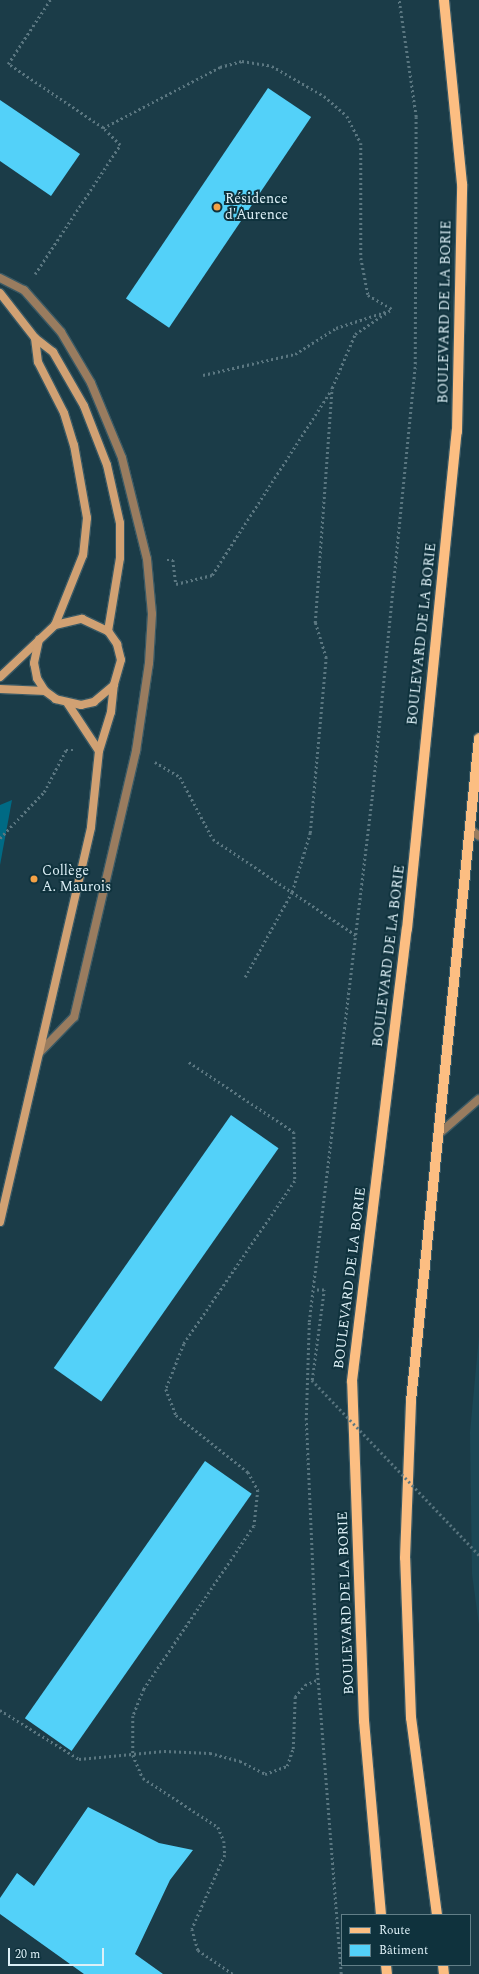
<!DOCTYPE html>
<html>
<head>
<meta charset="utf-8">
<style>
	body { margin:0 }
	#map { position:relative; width:479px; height:1974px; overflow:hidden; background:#1b3c48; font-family:Spectral,serif }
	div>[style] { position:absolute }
	.built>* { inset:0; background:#1c4856 }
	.green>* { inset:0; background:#006a84 }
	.building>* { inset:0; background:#53d1f9; transform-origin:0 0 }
	.path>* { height:2.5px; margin-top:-1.25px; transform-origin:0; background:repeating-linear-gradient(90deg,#5b7781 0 2px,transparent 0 5px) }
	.roads { filter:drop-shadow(1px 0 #3a5964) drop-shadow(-1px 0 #3a5964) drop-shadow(0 1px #3a5964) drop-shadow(0 -1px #3a5964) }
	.lane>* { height:8px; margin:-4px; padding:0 4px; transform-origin:4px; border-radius:4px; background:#997c5f }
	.secondary>* { height:8px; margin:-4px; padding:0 4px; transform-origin:4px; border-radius:4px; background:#d1a173 }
	.primary>* { height:10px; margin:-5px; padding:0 5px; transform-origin:5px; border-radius:5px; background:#fcbe82 }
	.path-bridge>* { height:2.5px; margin-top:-1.25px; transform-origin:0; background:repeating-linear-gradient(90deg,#5b7781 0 2px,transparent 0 5px) }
	.dots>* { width:11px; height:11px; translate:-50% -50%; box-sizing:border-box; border:2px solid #0f323d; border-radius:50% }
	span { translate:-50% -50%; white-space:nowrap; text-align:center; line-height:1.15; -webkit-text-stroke:4px #0f323d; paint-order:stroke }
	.poi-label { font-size:14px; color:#ddf0f7 }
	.left { translate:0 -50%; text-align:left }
	.street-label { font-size:14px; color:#ddf0f7 }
	.legend { position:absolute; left:341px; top:1914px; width:130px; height:52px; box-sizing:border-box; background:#0f323d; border:1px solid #617e87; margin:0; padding:5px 7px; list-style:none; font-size:12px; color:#ddf0f7 }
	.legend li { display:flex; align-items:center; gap:8px; height:20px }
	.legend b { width:20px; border:1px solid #617e87 }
	.scale { position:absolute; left:8px; top:1948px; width:96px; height:18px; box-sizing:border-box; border:2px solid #ddf0f7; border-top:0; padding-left:5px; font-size:12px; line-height:14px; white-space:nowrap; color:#ddf0f7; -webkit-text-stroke:3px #0f323d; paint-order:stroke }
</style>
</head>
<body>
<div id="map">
	<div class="built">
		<i style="clip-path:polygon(479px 1336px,479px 1625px,472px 1574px,470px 1432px)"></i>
	</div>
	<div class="green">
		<i style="clip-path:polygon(12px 800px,0 865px,0 805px)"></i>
	</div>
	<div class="building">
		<i style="left:268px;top:88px;width:52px;height:254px;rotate:34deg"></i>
		<i style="clip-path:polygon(0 100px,80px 154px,51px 196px,0 161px)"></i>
		<i style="left:231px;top:1115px;width:58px;height:309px;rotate:35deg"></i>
		<i style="left:205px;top:1461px;width:57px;height:314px;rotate:35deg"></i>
		<i style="clip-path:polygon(88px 1807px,159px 1843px,193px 1850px,170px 1880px,135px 1954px,163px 1974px,84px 1974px,0 1914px,0 1898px,17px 1873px,34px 1886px)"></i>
	</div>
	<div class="path">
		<i style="left:103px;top:128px;width:132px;rotate:-27.5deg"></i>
		<i style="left:220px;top:67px;width:23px;rotate:-15deg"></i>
		<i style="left:242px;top:61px;width:30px;rotate:9deg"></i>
		<i style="left:272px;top:66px;width:60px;rotate:30deg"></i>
		<i style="left:324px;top:96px;width:30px;rotate:41deg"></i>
		<i style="left:347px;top:116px;width:30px;rotate:63deg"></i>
		<i style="left:361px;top:143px;width:115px;rotate:90deg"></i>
		<i style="left:361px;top:258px;width:38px;rotate:79deg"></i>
		<i style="left:368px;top:295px;width:28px;rotate:30deg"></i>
		<i style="left:35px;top:274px;width:154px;rotate:-56.6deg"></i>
		<i style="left:120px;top:145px;width:24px;rotate:-135deg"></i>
		<i style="left:103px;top:128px;width:115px;rotate:-146deg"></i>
		<i style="left:8px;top:64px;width:77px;rotate:-56.7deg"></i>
		<i style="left:203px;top:375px;width:94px;rotate:-12.9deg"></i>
		<i style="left:295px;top:354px;width:49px;rotate:-32.4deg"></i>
		<i style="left:336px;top:328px;width:55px;rotate:-18.1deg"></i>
		<i style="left:167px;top:560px;width:6px"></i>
		<i style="left:173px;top:560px;width:24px;rotate:83deg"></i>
		<i style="left:176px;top:584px;width:37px;rotate:-14deg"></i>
		<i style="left:212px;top:575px;width:220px;rotate:-57.2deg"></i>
		<i style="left:155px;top:762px;width:29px;rotate:31deg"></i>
		<i style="left:180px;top:777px;width:70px;rotate:62deg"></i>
		<i style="left:213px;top:839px;width:172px;rotate:33.9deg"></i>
		<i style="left:0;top:838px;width:64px;rotate:-46.3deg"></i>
		<i style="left:44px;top:792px;width:47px;rotate:-62.4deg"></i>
		<i style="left:66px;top:750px;width:7px"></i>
		<i style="left:245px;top:977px;width:97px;rotate:-61.1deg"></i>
		<i style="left:292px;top:892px;width:62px;rotate:-73deg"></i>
		<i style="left:310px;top:833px;width:176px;rotate:-84.8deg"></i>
		<i style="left:326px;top:658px;width:37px;rotate:-107deg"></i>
		<i style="left:315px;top:623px;width:236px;rotate:-85.9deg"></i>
		<i style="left:332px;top:388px;width:59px;rotate:-66.9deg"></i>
		<i style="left:355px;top:334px;width:45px;rotate:-34deg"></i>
		<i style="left:189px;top:1062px;width:126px;rotate:33.7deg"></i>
		<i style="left:294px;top:1132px;width:49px;rotate:88.8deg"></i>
		<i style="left:295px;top:1181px;width:197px;rotate:124.3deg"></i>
		<i style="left:184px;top:1344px;width:48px;rotate:111.8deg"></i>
		<i style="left:166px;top:1389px;width:28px;rotate:69deg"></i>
		<i style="left:176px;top:1415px;width:92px;rotate:38.4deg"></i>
		<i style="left:248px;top:1472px;width:21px;rotate:61deg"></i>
		<i style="left:258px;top:1490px;width:36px;rotate:96deg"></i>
		<i style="left:254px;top:1526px;width:197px;rotate:124deg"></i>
		<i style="left:144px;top:1689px;width:29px;rotate:112deg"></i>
		<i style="left:133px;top:1716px;width:39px;rotate:90deg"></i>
		<i style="left:133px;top:1755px;width:25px;rotate:67deg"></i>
		<i style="left:143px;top:1778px;width:90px;rotate:33.2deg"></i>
		<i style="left:218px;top:1827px;width:15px;rotate:67deg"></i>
		<i style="left:224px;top:1841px;width:14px;rotate:86deg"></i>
		<i style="left:225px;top:1855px;width:81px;rotate:114deg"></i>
		<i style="left:192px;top:1929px;width:22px;rotate:74deg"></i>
		<i style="left:198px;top:1950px;width:42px;rotate:34.4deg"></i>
		<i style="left:312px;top:1380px;width:91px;rotate:-82.4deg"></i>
		<i style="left:324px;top:1290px;width:10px;rotate:180deg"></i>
		<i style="left:0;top:1710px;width:93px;rotate:31.8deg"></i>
		<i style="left:79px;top:1759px;width:85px;rotate:-5.4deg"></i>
		<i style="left:164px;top:1751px;width:46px;rotate:2.5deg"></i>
		<i style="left:210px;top:1753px;width:31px;rotate:15deg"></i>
		<i style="left:240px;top:1761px;width:28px;rotate:27deg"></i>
		<i style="left:265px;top:1774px;width:23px;rotate:-20deg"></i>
		<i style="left:287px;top:1766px;width:18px;rotate:-71deg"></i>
		<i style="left:293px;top:1749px;width:52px;rotate:-87.8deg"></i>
		<i style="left:295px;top:1697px;width:16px;rotate:-50deg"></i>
		<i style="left:305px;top:1685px;width:13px;rotate:-23deg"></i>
		<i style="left:341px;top:1974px;width:305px;rotate:-94.5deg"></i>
		<i style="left:317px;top:1670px;width:250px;rotate:-92.5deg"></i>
		<i style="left:306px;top:1420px;width:98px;rotate:-88.2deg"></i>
		<i style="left:309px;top:1322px;width:529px;rotate:-83.16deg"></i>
		<i style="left:372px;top:797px;width:435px;rotate:-84.3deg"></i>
		<i style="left:415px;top:364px;width:247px;rotate:-89.8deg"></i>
		<i style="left:416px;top:117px;width:118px;rotate:-98.3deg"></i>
	</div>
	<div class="roads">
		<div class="lane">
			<i style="left:0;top:278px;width:27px;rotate:27deg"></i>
			<i style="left:24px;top:290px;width:56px;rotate:48.6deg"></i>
			<i style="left:61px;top:332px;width:59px;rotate:59.5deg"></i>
			<i style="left:91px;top:383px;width:81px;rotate:67.5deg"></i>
			<i style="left:122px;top:458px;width:104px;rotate:76.1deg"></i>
			<i style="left:147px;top:559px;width:55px;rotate:84.8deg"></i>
			<i style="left:152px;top:614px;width:49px;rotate:93.5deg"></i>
			<i style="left:149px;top:663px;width:89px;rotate:98.4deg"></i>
			<i style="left:136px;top:751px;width:273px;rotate:103.1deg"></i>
			<i style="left:74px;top:1017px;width:50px;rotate:134.2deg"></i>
			<i style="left:470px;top:829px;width:11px;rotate:38deg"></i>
			<i style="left:441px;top:1132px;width:50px;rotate:-41deg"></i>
		</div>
		<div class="secondary">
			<i style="left:0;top:293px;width:57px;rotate:52.1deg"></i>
			<i style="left:35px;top:338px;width:23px;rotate:38deg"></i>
			<i style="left:53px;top:352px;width:62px;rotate:60.1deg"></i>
			<i style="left:84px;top:406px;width:63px;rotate:68.7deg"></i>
			<i style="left:107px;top:465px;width:59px;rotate:77.4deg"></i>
			<i style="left:120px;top:523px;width:35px;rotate:90deg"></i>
			<i style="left:120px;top:558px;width:74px;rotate:99.3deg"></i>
			<i style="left:35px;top:338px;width:24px;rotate:83deg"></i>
			<i style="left:38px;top:362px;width:57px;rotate:63deg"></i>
			<i style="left:64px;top:413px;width:34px;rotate:73deg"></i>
			<i style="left:74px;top:445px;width:74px;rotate:79.9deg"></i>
			<i style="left:87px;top:518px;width:37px;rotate:96deg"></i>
			<i style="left:83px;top:555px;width:75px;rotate:111.8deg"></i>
			<i style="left:0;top:677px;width:76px;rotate:-43.4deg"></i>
			<i style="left:55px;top:625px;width:28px;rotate:-13deg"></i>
			<i style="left:82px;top:619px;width:29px;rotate:25deg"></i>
			<i style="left:108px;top:631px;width:16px;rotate:55deg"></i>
			<i style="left:117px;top:644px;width:16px;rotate:76deg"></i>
			<i style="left:121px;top:660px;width:26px;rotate:106deg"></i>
			<i style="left:114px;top:685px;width:26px;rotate:140deg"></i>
			<i style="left:94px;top:702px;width:13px;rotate:167deg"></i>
			<i style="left:81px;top:705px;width:26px;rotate:-167deg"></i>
			<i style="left:56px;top:699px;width:14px;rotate:-144deg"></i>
			<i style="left:45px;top:691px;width:15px;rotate:-122deg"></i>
			<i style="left:37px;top:678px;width:15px;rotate:-101deg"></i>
			<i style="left:34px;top:663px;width:24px;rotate:-78deg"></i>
			<i style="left:0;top:689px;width:45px;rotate:2.5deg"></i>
			<i style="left:68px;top:704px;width:56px;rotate:56.6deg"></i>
			<i style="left:0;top:1222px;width:405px;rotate:-77deg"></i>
			<i style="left:91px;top:827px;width:76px;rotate:-84deg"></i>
			<i style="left:99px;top:751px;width:41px;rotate:-72.9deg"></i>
			<i style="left:111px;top:712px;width:27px;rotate:-84deg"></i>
		</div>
		<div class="primary">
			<i style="left:381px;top:1915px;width:195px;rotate:-95deg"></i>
			<i style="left:364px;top:1721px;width:340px;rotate:-92deg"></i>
			<i style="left:352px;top:1381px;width:455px;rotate:-83.1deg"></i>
			<i style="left:407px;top:929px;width:500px;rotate:-84.3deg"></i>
			<i style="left:457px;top:432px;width:248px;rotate:-88.8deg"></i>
			<i style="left:462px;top:184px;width:185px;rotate:-95.6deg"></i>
			<i style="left:437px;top:1915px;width:199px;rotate:-97.5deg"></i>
			<i style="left:411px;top:1718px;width:160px;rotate:-92.1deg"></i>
			<i style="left:405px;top:1558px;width:157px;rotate:-87.8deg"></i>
			<i style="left:411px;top:1401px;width:666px;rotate:-84.14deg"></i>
			<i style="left:386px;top:1965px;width:9px;rotate:84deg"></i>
			<i style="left:443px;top:1965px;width:9px;rotate:84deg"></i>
		</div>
	</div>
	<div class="path-bridge">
		<i style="left:312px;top:1380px;width:242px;rotate:46.3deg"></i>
	</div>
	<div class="dots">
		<i style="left:217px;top:207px;background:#f5a246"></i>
		<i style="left:34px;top:879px;background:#f5a246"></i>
	</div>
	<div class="poi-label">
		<span class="left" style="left:225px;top:207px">Résidence<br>d'Aurence</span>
		<span class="left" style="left:42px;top:879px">Collège<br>A. Maurois</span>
	</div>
	<div class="street-label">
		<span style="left:445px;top:312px;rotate:-89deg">BOULEVARD DE LA BORIE</span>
		<span style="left:422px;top:634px;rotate:-84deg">BOULEVARD DE LA BORIE</span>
		<span style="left:389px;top:956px;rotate:-83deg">BOULEVARD DE LA BORIE</span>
		<span style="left:350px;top:1278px;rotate:-83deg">BOULEVARD DE LA BORIE</span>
		<span style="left:346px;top:1603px;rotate:-92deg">BOULEVARD DE LA BORIE</span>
	</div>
	<ul class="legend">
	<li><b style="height:5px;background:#fcbe82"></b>Route</li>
	<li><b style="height:11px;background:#53d1f9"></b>Bâtiment</li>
	</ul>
	<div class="scale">20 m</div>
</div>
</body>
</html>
